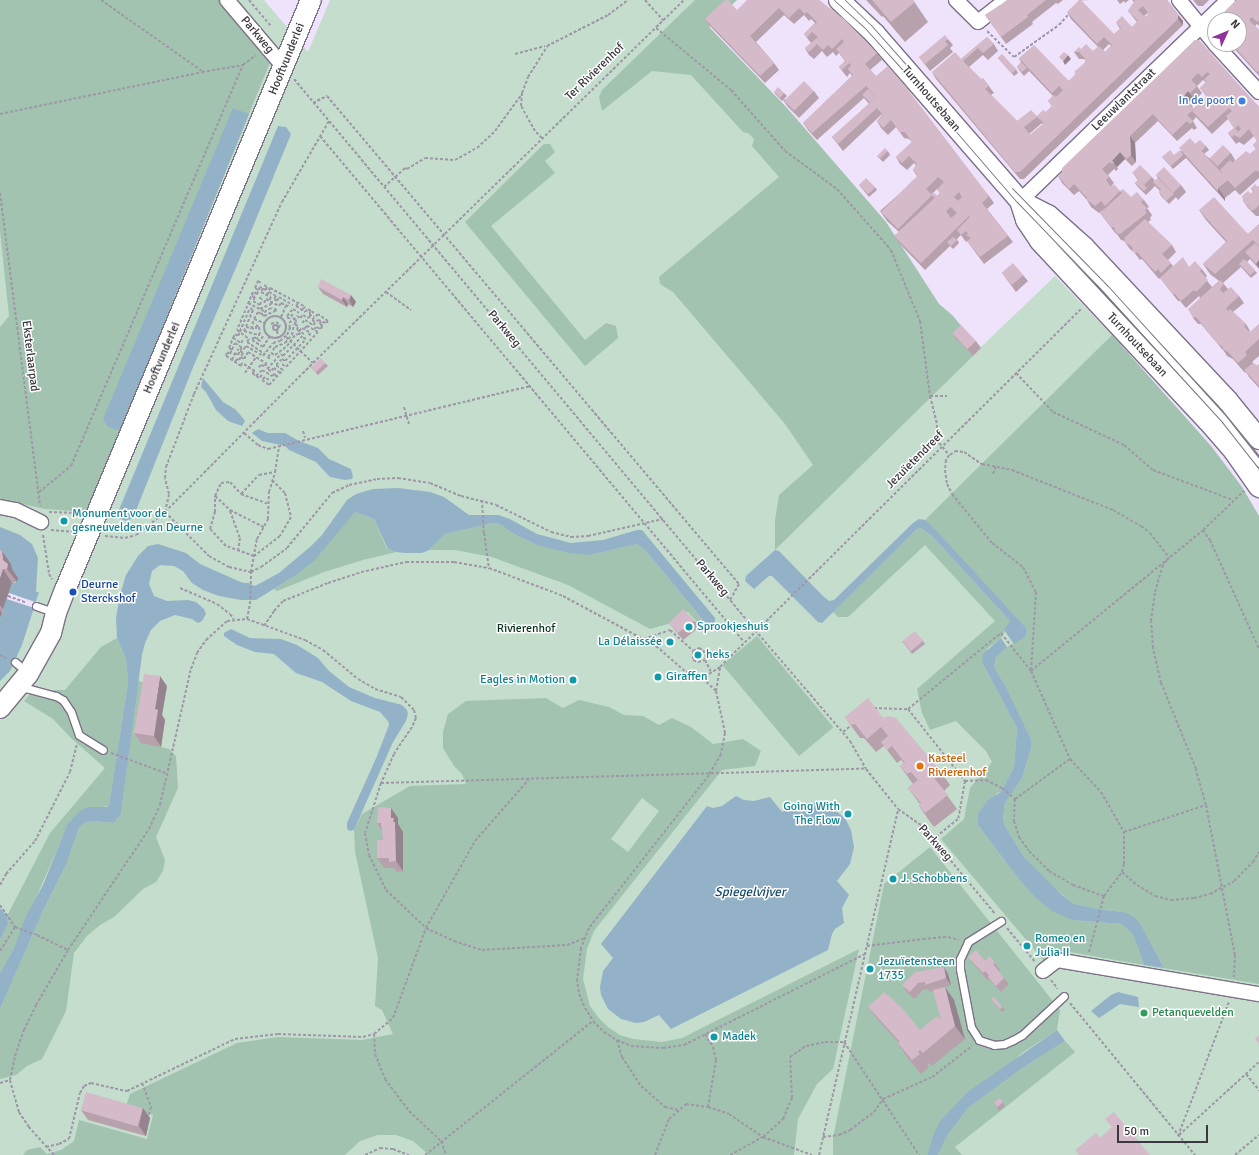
<!DOCTYPE html>
<html>
<head>
<meta charset="utf-8">
<style>
	body { margin:0 }
	#map { position:relative; width:1259px; height:1155px; overflow:hidden; background:#efe3fc; font-family:Signika,sans-serif }
	div>[style] { position:absolute }
	.green>* { inset:0; background:#c4ddcd }
	.forest>* { inset:0; background:#a2c3af; transform-origin:0 0 }
	.water>* { inset:0; background:#94b2c7 }
	.pier>* { inset:0; background:#efe3fc }
	.path>* { height:2px; margin-top:-1px; transform-origin:0; background:repeating-linear-gradient(90deg,#9f97a8 0 3px,transparent 0 5px) }
	.path>.ring { margin:-1px; padding:0; box-sizing:content-box; background:none; border:2px solid #9f97a8; border-radius:50% }
	.roads { filter:drop-shadow(1px 0 #7c7187) drop-shadow(-1px 0 #7c7187) drop-shadow(0 1px #7c7187) drop-shadow(0 -1px #7c7187) }
	.lane>* { height:7px; margin:-3.5px; padding:0 3.5px; transform-origin:3.5px; border-radius:3.5px; background:#fff }
	.street>* { height:14px; margin:-7px; padding:0 7px; transform-origin:7px; border-radius:7px; background:#fff }
	.secondary>* { height:20px; margin:-10px; padding:0 10px; transform-origin:10px; border-radius:10px; background:#fff }
	.tram>* { height:1px; margin:-0.5px; padding:0 0.5px; transform-origin:0.5px; border-radius:0.5px; background:#7d7685 }
	.wall>* { inset:0; background:#b7a1ad }
	.shaded-wall>* { inset:0; background:#95838d }
	.building>* { inset:0; background:#d5bbc9; transform-origin:0 0 }
	.dots>* { width:11px; height:11px; translate:-50% -50%; box-sizing:border-box; border:2px solid #fff; border-radius:50% }
	span { translate:-50% -50%; white-space:nowrap; text-align:center; line-height:1.15; -webkit-text-stroke:3px #fff; paint-order:stroke }
	.street-label { font-size:12px; color:#3c3841 }
	.shop-label { font-size:12px; color:#366cbe }
	.right { translate:-100% -50%; text-align:right }
	.culture-label { font-size:12px; color:#0d838f }
	.left { translate:0 -50%; text-align:left }
	.transit-label { font-size:12px; color:#164399 }
	.park-label { font-size:12px; color:#07321e }
	.food-label { font-size:12px; color:#c56008 }
	.leisure-label { font-size:12px; color:#27864d }
	.water-label { font-size:13px; color:#194c6b; font-style:italic }
	.north { position:absolute; left:1207px; top:12px; width:40px; height:40px; box-sizing:border-box; background:#fff; border:1px solid #b1afb3; border-radius:50%; rotate:46deg; font-size:11px; font-weight:700; line-height:16px; text-align:center; color:#3c3841 }
	.north::after { content:''; display:block; margin:auto; width:14px; height:18px; background:#91339c; clip-path:polygon(50% 0,100% 100%,50% 72%,0 100%) }
	.scale { position:absolute; left:1117px; top:1125px; width:91px; height:18px; box-sizing:border-box; border:2px solid #3c3841; border-top:0; padding-left:5px; font-size:12px; line-height:14px; white-space:nowrap; color:#3c3841; -webkit-text-stroke:3px #fff; paint-order:stroke }
</style>
</head>
<body>
<div id="map">
	<div class="green">
		<i style="clip-path:polygon(0 0,264px 0,308px 52px,330px 0,737px 0,709px 27px,787px 108px,886px 222px,939px 304px,952px 315px,981px 347px,1055px 276px,1112px 335px,1211px 446px,1242px 487px,1259px 516px,1259px 1155px,0 1155px)"></i>
	</div>
	<div class="forest">
		<i style="clip-path:polygon(0 0,219px 0,271px 60px,87px 512px,45px 509px,0 499px,0 327px,9px 316px,0 231px)"></i>
		<i style="clip-path:polygon(695px 0,737px 0,709px 27px,787px 108px,886px 222px,939px 304px,952px 315px,966px 332px,957px 340px,973px 356px,775px 550px,775px 520px,779px 495px,813px 465px,785px 424px,673px 292px,660px 284px,659px 277px,779px 177px,752px 146px,754px 139px,748px 133px,743px 132px,691px 75px,652px 71px,602px 111px,599px 97px,602px 90px)"></i>
		<i style="clip-path:polygon(544px 144px,550px 144px,555px 152px,545px 161px,555px 173px,491px 226px,585px 340px,606px 323px,616px 326px,618px 338px,585px 366px,465px 222px)"></i>
		<i style="clip-path:polygon(1112px 335px,1211px 446px,1242px 487px,1259px 516px,1259px 984px,1163px 968px,1163px 966px,1141px 925px,1124px 912px,1104px 910px,1074px 904px,1047px 882px,1024px 857px,1006px 828px,1003px 819px,1005px 803px,1022px 778px,1031px 749px,1031px 739px,1006px 687px,994px 667px,996px 657px,1007px 647px,1026px 636px,1027px 629px,925px 520px)"></i>
		<i style="clip-path:polygon(355px 512px,374px 519px,387px 549px,396px 552px,363px 560px,324px 572px,277px 591px,274px 589px,293px 577px)"></i>
		<i style="clip-path:polygon(493px 523px,500px 524px,514px 534px,537px 545px,590px 555px,637px 544px,646px 551px,704px 622px,698px 623px,688px 612px,683px 612px,668px 624px,650px 629px,568px 585px,492px 557px,455px 550px,429px 550px,445px 534px)"></i>
		<i style="clip-path:polygon(921px 528px,932px 536px,1010px 621px,1001px 638px,988px 648px,982px 662px,1017px 728px,1014px 767px,1001px 792px,997px 793px,978px 825px,1018px 878px,1072px 920px,1122px 924px,1128px 927px,1133px 934px,1144px 965px,1058px 950px,1044px 961px,941px 839px,964px 819px,970px 788px,992px 762px,986px 751px,956px 721px,930px 730px,922px 713px,917px 689px,995px 621px,925px 545px,848px 617px,838px 617px,833px 612px,917px 529px)"></i>
		<i style="left:757px;top:636px;width:119px;height:45px;rotate:50deg"></i>
		<i style="clip-path:polygon(117px 638px,126px 659px,128px 683px,109px 805px,70px 820px,14px 948px,0 973px,0 940px,8px 924px,7px 916px,50px 833px,105px 768px,71px 738px,53px 719px,24px 701px,34px 690px,65px 690px,101px 647px)"></i>
		<i style="clip-path:polygon(138px 681px,151px 684px,161px 747px,169px 749px,176px 756px,178px 788px,156px 837px,165px 860px,163px 871px,156px 882px,143px 889px,114px 917px,100px 925px,87px 936px,74px 953px,66px 1011px,42px 1059px,27px 1066px,16px 1075px,0 1079px,0 1009px,43px 911px,66px 865px,79px 828px,84px 823px,93px 821px,114px 823px,121px 814px)"></i>
		<i style="clip-path:polygon(evenodd,546px 698px,563px 708px,579px 700px,609px 707px,624px 715px,643px 716px,659px 725px,672px 718px,691px 727px,713px 744px,743px 739px,761px 751px,755px 766px,722px 770px,594px 931px,587px 949px,583px 979px,590px 1006px,598px 1017px,608px 1027px,620px 1035px,633px 1039px,662px 1042px,682px 1038px,859px 949px,833px 1069px,817px 1084px,798px 1119px,794px 1155px,429px 1155px,413px 1141px,396px 1135px,378px 1135px,360px 1141px,345px 1155px,23px 1155px,27px 1150px,40px 1147px,47px 1154px,61px 1150px,74px 1141px,79px 1120px,147px 1139px,153px 1115px,126px 1106px,130px 1094px,237px 1043px,278px 1037px,362px 1040px,393px 1034px,382px 1010px,375px 1006px,378px 958px,355px 852px,354px 830px,362px 814px,410px 786px,466px 784px,462px 774px,454px 766px,443px 748px,443px 732px,448px 714px,466px 701px,546px 698px,642px 798px,659px 811px,628px 852px,611px 839px,642px 798px)"></i>
		<i style="clip-path:polygon(930px 847px,1060px 1010px,1057px 1030px,1022px 1053px,933px 1135px,927px 1155px,833px 1155px,833px 1138px,884px 884px)"></i>
		<i style="clip-path:polygon(1065px 1041px,1075px 1052px,955px 1147px,962px 1155px,938px 1155px,947px 1136px,967px 1109px,1021px 1069px)"></i>
	</div>
	<div class="water">
		<i style="clip-path:polygon(233px 108px,249px 114px,120px 431px,108px 427px,103px 419px)"></i>
		<i style="clip-path:polygon(278px 126px,286px 127px,291px 134px,238px 263px,194px 365px,133px 518px,126px 521px,116px 517px)"></i>
		<i style="clip-path:polygon(203px 378px,223px 402px,235px 409px,243px 418px,245px 421px,242px 426px,228px 421px,216px 410px,206px 392px,201px 387px)"></i>
		<i style="clip-path:polygon(258px 429px,268px 433px,285px 433px,299px 441px,318px 448px,329px 459px,351px 469px,353px 477px,352px 479px,345px 480px,330px 477px,316px 462px,289px 450px,285px 446px,262px 441px,252px 433px)"></i>
		<i style="clip-path:polygon(398px 488px,430px 492px,444px 497px,469px 515px,498px 515px,510px 519px,537px 534px,571px 543px,603px 540px,637px 530px,642px 530px,715px 618px,715px 622px,710px 626px,706px 624px,646px 551px,637px 544px,590px 555px,569px 553px,537px 545px,514px 534px,500px 524px,493px 523px,445px 534px,429px 550px,422px 553px,406px 553px,396px 552px,388px 549px,374px 519px,355px 512px,314px 561px,293px 577px,256px 600px,241px 600px,219px 596px,203px 590px,192px 583px,183px 571px,174px 566px,160px 565px,152px 571px,149px 584px,154px 596px,167px 601px,188px 600px,196px 602px,204px 609px,206px 614px,202px 621px,198px 623px,192px 619px,175px 615px,160px 621px,151px 630px,145px 643px,142px 655px,121px 814px,114px 823px,93px 821px,84px 823px,79px 828px,66px 865px,43px 911px,0 1009px,0 973px,14px 948px,26px 916px,43px 885px,68px 823px,80px 811px,88px 807px,106px 807px,109px 805px,128px 683px,126px 659px,117px 638px,116px 618px,120px 595px,126px 575px,138px 556px,148px 546px,158px 544px,186px 553px,200px 564px,243px 583px,248px 583px,255px 586px,279px 573px,310px 547px,322px 535px,347px 500px,356px 494px,373px 489px)"></i>
		<i style="clip-path:polygon(919px 519px,925px 520px,930px 524px,1027px 629px,1026px 636px,1014px 644px,1004px 630px,1010px 621px,932px 536px,921px 528px,917px 529px,822px 623px,818px 622px,772px 576px,769px 576px,754px 589px,745px 581px,746px 576px,775px 550px,779px 551px,823px 596px,829px 601px,834px 600px,913px 523px)"></i>
		<i style="clip-path:polygon(0 527px,20px 535px,32px 544px,38px 558px,36px 592px,39px 592px,22px 645px,10px 671px,0 681px,0 618px,2px 613px,5px 612px,3px 609px,12px 583px,16px 583px,18px 579px,0 557px)"></i>
		<i style="clip-path:polygon(231px 629px,250px 638px,281px 639px,297px 645px,318px 658px,329px 671px,349px 687px,375px 698px,402px 705px,407px 710px,408px 714px,406px 721px,393px 742px,354px 830px,350px 831px,347px 829px,347px 823px,377px 756px,389px 725px,388px 721px,380px 712px,351px 701px,322px 682px,296px 673px,274px 654px,255px 652px,237px 645px,224px 636px,224px 633px)"></i>
		<i style="clip-path:polygon(1001px 638px,1007px 647px,996px 657px,994px 667px,1006px 687px,1031px 739px,1031px 749px,1022px 778px,1005px 803px,1003px 819px,1006px 828px,1024px 857px,1061px 894px,1074px 904px,1104px 910px,1124px 912px,1134px 917px,1141px 925px,1163px 966px,1163px 968px,1144px 965px,1133px 934px,1122px 924px,1072px 920px,1052px 911px,1036px 898px,1018px 878px,978px 825px,978px 814px,988px 800px,1001px 792px,1014px 767px,1017px 728px,982px 662px,983px 654px)"></i>
		<i style="clip-path:polygon(736px 796px,744px 800px,754px 801px,770px 797px,782px 812px,799px 804px,816px 802px,828px 805px,845px 818px,851px 830px,854px 847px,850px 864px,837px 881px,849px 895px,842px 908px,844px 923px,835px 929px,832px 934px,828px 950px,671px 1029px,659px 1015px,644px 1022px,636px 1023px,621px 1019px,608px 1009px,601px 995px,600px 987px,603px 971px,613px 958px,601px 944px,707px 806px,713px 808px,722px 806px)"></i>
		<i style="clip-path:polygon(0 908px,7px 916px,8px 924px,0 940px)"></i>
		<i style="clip-path:polygon(1118px 992px,1138px 997px,1139px 1007px,1120px 1004px,1099px 1018px,1091px 1011px,1111px 995px)"></i>
		<i style="clip-path:polygon(1057px 1030px,1065px 1041px,1021px 1069px,967px 1109px,947px 1136px,938px 1155px,927px 1155px,933px 1135px,940px 1121px,969px 1091px)"></i>
	</div>
	<div class="pier">
		<i style="clip-path:polygon(9px 593px,35px 602px,38px 601px,35px 610px,34px 608px,7px 599px)"></i>
	</div>
	<div class="path">
		<i style="left:101px;top:0;width:123px;rotate:35.1deg"></i>
		<i style="left:249px;top:0;width:35px;rotate:50deg"></i>
		<i style="left:645px;top:0;width:27px;rotate:48deg"></i>
		<i style="left:656px;top:28px;width:97px;rotate:39.6deg"></i>
		<i style="left:731px;top:90px;width:81px;rotate:48.5deg"></i>
		<i style="left:785px;top:151px;width:64px;rotate:36.2deg"></i>
		<i style="left:837px;top:189px;width:81px;rotate:48.5deg"></i>
		<i style="left:891px;top:250px;width:77px;rotate:67.8deg"></i>
		<i style="left:920px;top:321px;width:76px;rotate:82.4deg"></i>
		<i style="left:930px;top:396px;width:30px;rotate:76deg"></i>
		<i style="left:937px;top:425px;width:14px;rotate:94deg"></i>
		<i style="left:936px;top:439px;width:21px;rotate:51deg"></i>
		<i style="left:949px;top:455px;width:6px;rotate:121deg"></i>
		<i style="left:946px;top:460px;width:10px;rotate:96deg"></i>
		<i style="left:945px;top:470px;width:14px;rotate:82deg"></i>
		<i style="left:947px;top:484px;width:11px;rotate:63deg"></i>
		<i style="left:952px;top:494px;width:63px;rotate:50.8deg"></i>
		<i style="left:992px;top:543px;width:39px;rotate:38deg"></i>
		<i style="left:1023px;top:567px;width:28px;rotate:63deg"></i>
		<i style="left:1036px;top:592px;width:79px;rotate:93.6deg"></i>
		<i style="left:987px;top:31px;width:37px;rotate:44deg"></i>
		<i style="left:1014px;top:57px;width:55px;rotate:-35.4deg"></i>
		<i style="left:1059px;top:25px;width:15px;rotate:-48deg"></i>
		<i style="left:515px;top:54px;width:31px;rotate:-15deg"></i>
		<i style="left:294px;top:79px;width:718px;rotate:50.08deg"></i>
		<i style="left:755px;top:630px;width:146px;rotate:49.4deg"></i>
		<i style="left:850px;top:741px;width:32px;rotate:60deg"></i>
		<i style="left:866px;top:769px;width:51px;rotate:51.3deg"></i>
		<i style="left:898px;top:809px;width:29px;rotate:35deg"></i>
		<i style="left:922px;top:826px;width:114px;rotate:50.3deg"></i>
		<i style="left:313px;top:103px;width:16px;rotate:-27deg"></i>
		<i style="left:327px;top:96px;width:639px;rotate:49.83deg"></i>
		<i style="left:739px;top:584px;width:18px;rotate:119deg"></i>
		<i style="left:0;top:114px;width:206px;rotate:-11.7deg"></i>
		<i style="left:202px;top:72px;width:42px;rotate:-9.7deg"></i>
		<i style="left:243px;top:65px;width:16px;rotate:-38deg"></i>
		<i style="left:320px;top:136px;width:660px;rotate:50.04deg"></i>
		<i style="left:542px;top:138px;width:10px;rotate:-135deg"></i>
		<i style="left:535px;top:131px;width:29px;rotate:-119deg"></i>
		<i style="left:521px;top:106px;width:13px;rotate:-86deg"></i>
		<i style="left:522px;top:93px;width:17px;rotate:-69deg"></i>
		<i style="left:528px;top:77px;width:36px;rotate:-58deg"></i>
		<i style="left:547px;top:46px;width:68px;rotate:-26.9deg"></i>
		<i style="left:608px;top:15px;width:25px;rotate:-37deg"></i>
		<i style="left:384px;top:187px;width:28px;rotate:-42deg"></i>
		<i style="left:405px;top:168px;width:2px;rotate:27deg"></i>
		<i style="left:407px;top:169px;width:21px;rotate:-31deg"></i>
		<i style="left:425px;top:158px;width:30px;rotate:4deg"></i>
		<i style="left:455px;top:160px;width:25px;rotate:-29deg"></i>
		<i style="left:477px;top:148px;width:25px;rotate:-43deg"></i>
		<i style="left:495px;top:131px;width:46px;rotate:-53.9deg"></i>
		<i style="left:0;top:193px;width:316px;rotate:82.7deg"></i>
		<i style="left:264px;top:285px;width:4px;rotate:34deg"></i>
		<i style="left:267px;top:287px;width:3px;rotate:108deg"></i>
		<i style="left:266px;top:290px;width:7px;rotate:-153deg"></i>
		<i style="left:260px;top:287px;width:8px;rotate:113deg"></i>
		<i style="left:257px;top:294px;width:4px;rotate:-153deg"></i>
		<i style="left:253px;top:292px;width:41px;rotate:112.8deg"></i>
		<i style="left:237px;top:330px;width:15px;rotate:37deg"></i>
		<i style="left:249px;top:339px;width:4px;rotate:124deg"></i>
		<i style="left:247px;top:342px;width:22px;rotate:34deg"></i>
		<i style="left:263px;top:288px;width:4px;rotate:117deg"></i>
		<i style="left:261px;top:292px;width:11px;rotate:27deg"></i>
		<i style="left:271px;top:297px;width:4px;rotate:117deg"></i>
		<i style="left:258px;top:290px;width:4px;rotate:-146deg"></i>
		<i style="left:255px;top:288px;width:8px;rotate:-67deg"></i>
		<i style="left:258px;top:281px;width:4px;rotate:34deg"></i>
		<i style="left:269px;top:292px;width:8px;rotate:30deg"></i>
		<i style="left:276px;top:296px;width:4px;rotate:124deg"></i>
		<i style="left:274px;top:299px;width:4px;rotate:34deg"></i>
		<i style="left:277px;top:301px;width:4px;rotate:-63deg"></i>
		<i style="left:279px;top:297px;width:16px;rotate:30deg"></i>
		<i style="left:386px;top:292px;width:31px;rotate:36deg"></i>
		<i style="left:267px;top:295px;width:8px;rotate:-67deg"></i>
		<i style="left:270px;top:288px;width:40px;rotate:28deg"></i>
		<i style="left:305px;top:307px;width:4px;rotate:135deg"></i>
		<i style="left:252px;top:296px;width:3px;rotate:18deg"></i>
		<i style="left:255px;top:297px;width:4px;rotate:117deg"></i>
		<i style="left:253px;top:301px;width:8px;rotate:30deg"></i>
		<i style="left:260px;top:305px;width:6px;rotate:-72deg"></i>
		<i style="left:262px;top:299px;width:4px;rotate:-146deg"></i>
		<i style="left:248px;top:303px;width:18px;rotate:27deg"></i>
		<i style="left:264px;top:303px;width:4px;rotate:-63deg"></i>
		<i style="left:266px;top:299px;width:15px;rotate:28deg"></i>
		<i style="left:279px;top:306px;width:4px;rotate:-56deg"></i>
		<i style="left:281px;top:303px;width:10px;rotate:24deg"></i>
		<i style="left:298px;top:304px;width:3px;rotate:135deg"></i>
		<i style="left:296px;top:306px;width:11px;rotate:34deg"></i>
		<i style="left:305px;top:312px;width:4px;rotate:-45deg"></i>
		<i style="left:308px;top:309px;width:7px;rotate:34deg"></i>
		<i style="left:260px;top:309px;width:14px;rotate:-25deg"></i>
		<i style="left:311px;top:311px;width:4px;rotate:124deg"></i>
		<i style="left:309px;top:314px;width:6px;rotate:31deg"></i>
		<i style="left:293px;top:314px;width:6px;rotate:129deg"></i>
		<i style="left:289px;top:319px;width:4px;rotate:-124deg"></i>
		<i style="left:287px;top:316px;width:9px;rotate:-49deg"></i>
		<i style="left:293px;top:309px;width:7px;rotate:34deg"></i>
		<i class="ring" style="left:264px;top:316px;width:20px;height:20px"></i>
		<i style="left:281px;top:317px;width:12px;rotate:-66deg"></i>
		<i style="left:254px;top:319px;width:11px;rotate:22deg"></i>
		<i style="left:302px;top:323px;width:4px;rotate:-45deg"></i>
		<i style="left:305px;top:320px;width:9px;rotate:32deg"></i>
		<i style="left:313px;top:325px;width:7px;rotate:-45deg"></i>
		<i style="left:318px;top:320px;width:9px;rotate:21deg"></i>
		<i style="left:326px;top:323px;width:3px;rotate:-45deg"></i>
		<i style="left:328px;top:321px;width:12px;rotate:-145deg"></i>
		<i style="left:318px;top:314px;width:8px;rotate:135deg"></i>
		<i style="left:312px;top:320px;width:4px;rotate:34deg"></i>
		<i style="left:271px;top:324px;width:5px;rotate:-22deg"></i>
		<i style="left:276px;top:322px;width:5px;rotate:37deg"></i>
		<i style="left:280px;top:325px;width:7px;rotate:117deg"></i>
		<i style="left:277px;top:331px;width:6px;rotate:81deg"></i>
		<i class="ring" style="left:272.5px;top:324.5px;width:3px;height:3px"></i>
		<i style="left:246px;top:327px;width:10px;rotate:11deg"></i>
		<i style="left:256px;top:329px;width:4px;rotate:-90deg"></i>
		<i style="left:256px;top:325px;width:4px;rotate:34deg"></i>
		<i style="left:259px;top:327px;width:6px;rotate:81deg"></i>
		<i style="left:260px;top:333px;width:7px;rotate:117deg"></i>
		<i style="left:251px;top:329px;width:10px;rotate:-73deg"></i>
		<i style="left:254px;top:319px;width:8px;rotate:-60deg"></i>
		<i style="left:258px;top:312px;width:7px;rotate:34deg"></i>
		<i style="left:264px;top:316px;width:14px;rotate:-25deg"></i>
		<i style="left:277px;top:310px;width:6px;rotate:-162deg"></i>
		<i style="left:271px;top:308px;width:12px;rotate:149deg"></i>
		<i style="left:314px;top:329px;width:4px;rotate:-34deg"></i>
		<i style="left:317px;top:327px;width:4px;rotate:34deg"></i>
		<i style="left:320px;top:329px;width:4px;rotate:-45deg"></i>
		<i style="left:323px;top:326px;width:4px;rotate:-153deg"></i>
		<i style="left:319px;top:324px;width:4px;rotate:-45deg"></i>
		<i style="left:299px;top:331px;width:4px;rotate:-45deg"></i>
		<i style="left:302px;top:328px;width:10px;rotate:29deg"></i>
		<i style="left:311px;top:333px;width:4px;rotate:135deg"></i>
		<i style="left:263px;top:336px;width:6px;rotate:121deg"></i>
		<i style="left:260px;top:341px;width:7px;rotate:-146deg"></i>
		<i style="left:254px;top:337px;width:4px;rotate:124deg"></i>
		<i style="left:252px;top:340px;width:13px;rotate:32deg"></i>
		<i style="left:263px;top:347px;width:13px;rotate:-58deg"></i>
		<i style="left:286px;top:337px;width:37px;rotate:44deg"></i>
		<i style="left:233px;top:338px;width:9px;rotate:32deg"></i>
		<i style="left:241px;top:343px;width:4px;rotate:-56deg"></i>
		<i style="left:232px;top:350px;width:4px;rotate:-146deg"></i>
		<i style="left:229px;top:348px;width:11px;rotate:-68deg"></i>
		<i style="left:233px;top:338px;width:4px;rotate:-63deg"></i>
		<i style="left:235px;top:334px;width:4px;rotate:34deg"></i>
		<i style="left:238px;top:336px;width:30px;rotate:-67deg"></i>
		<i style="left:250px;top:308px;width:4px;rotate:34deg"></i>
		<i style="left:253px;top:310px;width:23px;rotate:113deg"></i>
		<i style="left:244px;top:331px;width:16px;rotate:15deg"></i>
		<i style="left:274px;top:350px;width:1px;rotate:180deg"></i>
		<i style="left:273px;top:350px;width:4px;rotate:-56deg"></i>
		<i style="left:275px;top:347px;width:11px;rotate:-22deg"></i>
		<i style="left:285px;top:343px;width:11px;rotate:-49deg"></i>
		<i style="left:292px;top:335px;width:11px;rotate:-80deg"></i>
		<i style="left:294px;top:324px;width:4px;rotate:-45deg"></i>
		<i style="left:297px;top:321px;width:4px;rotate:-146deg"></i>
		<i style="left:241px;top:357px;width:4px;rotate:34deg"></i>
		<i style="left:244px;top:359px;width:8px;rotate:-60deg"></i>
		<i style="left:248px;top:352px;width:22px;rotate:32deg"></i>
		<i style="left:267px;top:364px;width:4px;rotate:146deg"></i>
		<i style="left:264px;top:366px;width:3px;rotate:-162deg"></i>
		<i style="left:261px;top:365px;width:4px;rotate:135deg"></i>
		<i style="left:270px;top:359px;width:3px;rotate:-135deg"></i>
		<i style="left:268px;top:357px;width:5px;rotate:-53deg"></i>
		<i style="left:271px;top:353px;width:4px;rotate:27deg"></i>
		<i style="left:275px;top:355px;width:15px;rotate:-37deg"></i>
		<i style="left:287px;top:346px;width:15px;rotate:-53deg"></i>
		<i style="left:296px;top:334px;width:2px;rotate:27deg"></i>
		<i style="left:298px;top:335px;width:4px;rotate:-45deg"></i>
		<i style="left:232px;top:360px;width:8px;rotate:-67deg"></i>
		<i style="left:235px;top:353px;width:4px;rotate:34deg"></i>
		<i style="left:238px;top:355px;width:9px;rotate:-63deg"></i>
		<i style="left:235px;top:362px;width:4px;rotate:-56deg"></i>
		<i style="left:237px;top:359px;width:2px;rotate:27deg"></i>
		<i style="left:239px;top:360px;width:8px;rotate:-60deg"></i>
		<i style="left:243px;top:353px;width:7px;rotate:-146deg"></i>
		<i style="left:282px;top:364px;width:5px;rotate:37deg"></i>
		<i style="left:286px;top:367px;width:47px;rotate:-47.6deg"></i>
		<i style="left:318px;top:332px;width:13px;rotate:-151deg"></i>
		<i style="left:307px;top:326px;width:4px;rotate:135deg"></i>
		<i style="left:245px;top:373px;width:19px;rotate:-55deg"></i>
		<i style="left:280px;top:373px;width:8px;rotate:-140deg"></i>
		<i style="left:274px;top:368px;width:4px;rotate:135deg"></i>
		<i style="left:271px;top:371px;width:4px;rotate:-153deg"></i>
		<i style="left:267px;top:369px;width:21px;rotate:-47deg"></i>
		<i style="left:281px;top:354px;width:3px;rotate:45deg"></i>
		<i style="left:283px;top:356px;width:30px;rotate:-46deg"></i>
		<i style="left:304px;top:334px;width:8px;rotate:-150deg"></i>
		<i style="left:297px;top:330px;width:4px;rotate:-76deg"></i>
		<i style="left:298px;top:326px;width:4px;rotate:-153deg"></i>
		<i style="left:1016px;top:373px;width:54px;rotate:46.5deg"></i>
		<i style="left:1053px;top:412px;width:78px;rotate:24.9deg"></i>
		<i style="left:1124px;top:445px;width:38px;rotate:41deg"></i>
		<i style="left:1153px;top:470px;width:85px;rotate:20.6deg"></i>
		<i style="left:262px;top:375px;width:4px;rotate:135deg"></i>
		<i style="left:259px;top:378px;width:9px;rotate:-144deg"></i>
		<i style="left:252px;top:373px;width:4px;rotate:-34deg"></i>
		<i style="left:255px;top:371px;width:15px;rotate:-148deg"></i>
		<i style="left:242px;top:363px;width:3px;rotate:108deg"></i>
		<i style="left:241px;top:366px;width:18px;rotate:-146deg"></i>
		<i style="left:226px;top:356px;width:4px;rotate:-76deg"></i>
		<i style="left:227px;top:352px;width:4px;rotate:34deg"></i>
		<i style="left:230px;top:354px;width:12px;rotate:-66deg"></i>
		<i style="left:235px;top:343px;width:11px;rotate:34deg"></i>
		<i style="left:244px;top:349px;width:4px;rotate:-56deg"></i>
		<i style="left:246px;top:346px;width:20px;rotate:30deg"></i>
		<i style="left:263px;top:356px;width:16px;rotate:-52deg"></i>
		<i style="left:273px;top:343px;width:7px;rotate:-16deg"></i>
		<i style="left:280px;top:341px;width:9px;rotate:-41deg"></i>
		<i style="left:287px;top:335px;width:8px;rotate:-67deg"></i>
		<i style="left:290px;top:328px;width:5px;rotate:-101deg"></i>
		<i style="left:289px;top:323px;width:11px;rotate:-41deg"></i>
		<i style="left:297px;top:316px;width:4px;rotate:34deg"></i>
		<i style="left:300px;top:318px;width:4px;rotate:-45deg"></i>
		<i style="left:303px;top:315px;width:6px;rotate:31deg"></i>
		<i style="left:308px;top:318px;width:4px;rotate:-45deg"></i>
		<i style="left:256px;top:376px;width:8px;rotate:-45deg"></i>
		<i style="left:262px;top:370px;width:12px;rotate:31deg"></i>
		<i style="left:272px;top:376px;width:3px;rotate:-45deg"></i>
		<i style="left:274px;top:374px;width:4px;rotate:34deg"></i>
		<i style="left:269px;top:380px;width:5px;rotate:-143deg"></i>
		<i style="left:265px;top:377px;width:4px;rotate:135deg"></i>
		<i style="left:262px;top:380px;width:9px;rotate:36deg"></i>
		<i style="left:269px;top:385px;width:21px;rotate:-47deg"></i>
		<i style="left:283px;top:370px;width:9px;rotate:-144deg"></i>
		<i style="left:276px;top:365px;width:8px;rotate:-45deg"></i>
		<i style="left:282px;top:359px;width:4px;rotate:34deg"></i>
		<i style="left:285px;top:361px;width:30px;rotate:-46deg"></i>
		<i style="left:306px;top:339px;width:4px;rotate:-153deg"></i>
		<i style="left:930px;top:396px;width:17px"></i>
		<i style="left:404px;top:407px;width:19px;rotate:74deg"></i>
		<i style="left:303px;top:431px;width:7px;rotate:74deg"></i>
		<i style="left:244px;top:433px;width:18px;rotate:41deg"></i>
		<i style="left:258px;top:445px;width:11px;rotate:22deg"></i>
		<i style="left:268px;top:449px;width:269px;rotate:-13.5deg"></i>
		<i style="left:950px;top:455px;width:6px;rotate:-39deg"></i>
		<i style="left:955px;top:451px;width:9px;rotate:6deg"></i>
		<i style="left:964px;top:452px;width:22px;rotate:34deg"></i>
		<i style="left:982px;top:464px;width:31px;rotate:11deg"></i>
		<i style="left:1012px;top:470px;width:109px;rotate:21.6deg"></i>
		<i style="left:1113px;top:510px;width:32px;rotate:30deg"></i>
		<i style="left:1141px;top:526px;width:11px;rotate:38deg"></i>
		<i style="left:1150px;top:533px;width:31px;rotate:52deg"></i>
		<i style="left:993px;top:474px;width:9px;rotate:-69deg"></i>
		<i style="left:272px;top:480px;width:18px;rotate:45deg"></i>
		<i style="left:285px;top:493px;width:25px;rotate:76deg"></i>
		<i style="left:291px;top:517px;width:22px;rotate:120deg"></i>
		<i style="left:280px;top:536px;width:33px;rotate:142deg"></i>
		<i style="left:254px;top:556px;width:30px;rotate:-160deg"></i>
		<i style="left:226px;top:546px;width:23px;rotate:-133deg"></i>
		<i style="left:210px;top:529px;width:18px;rotate:-74deg"></i>
		<i style="left:215px;top:512px;width:16px;rotate:-90deg"></i>
		<i style="left:215px;top:496px;width:14px;rotate:-65deg"></i>
		<i style="left:221px;top:483px;width:9px;rotate:-6deg"></i>
		<i style="left:230px;top:482px;width:16px;rotate:47deg"></i>
		<i style="left:241px;top:494px;width:26px;rotate:-47deg"></i>
		<i style="left:259px;top:475px;width:16px;rotate:-11deg"></i>
		<i style="left:39px;top:492px;width:41px;rotate:-39.1deg"></i>
		<i style="left:71px;top:466px;width:436px;rotate:-66.8deg"></i>
		<i style="left:241px;top:494px;width:29px;rotate:20deg"></i>
		<i style="left:215px;top:496px;width:21px;rotate:43deg"></i>
		<i style="left:230px;top:510px;width:38px;rotate:27deg"></i>
		<i style="left:482px;top:500px;width:33px;rotate:87deg"></i>
		<i style="left:484px;top:533px;width:35px;rotate:82deg"></i>
		<i style="left:230px;top:511px;width:29px;rotate:70deg"></i>
		<i style="left:240px;top:538px;width:12px;rotate:99deg"></i>
		<i style="left:49px;top:512px;width:31px;rotate:2deg"></i>
		<i style="left:165px;top:512px;width:62px;rotate:45deg"></i>
		<i style="left:209px;top:556px;width:23px;rotate:29deg"></i>
		<i style="left:229px;top:567px;width:23px;rotate:13deg"></i>
		<i style="left:251px;top:572px;width:11px;rotate:-27deg"></i>
		<i style="left:261px;top:567px;width:32px;rotate:-36deg"></i>
		<i style="left:287px;top:548px;width:71px;rotate:-50.7deg"></i>
		<i style="left:332px;top:493px;width:19px;rotate:-25deg"></i>
		<i style="left:349px;top:485px;width:29px;rotate:-12deg"></i>
		<i style="left:377px;top:479px;width:21px;rotate:-3deg"></i>
		<i style="left:398px;top:478px;width:32px;rotate:9deg"></i>
		<i style="left:430px;top:483px;width:34px;rotate:23deg"></i>
		<i style="left:461px;top:496px;width:36px;rotate:14deg"></i>
		<i style="left:496px;top:505px;width:61px;rotate:26.1deg"></i>
		<i style="left:551px;top:532px;width:21px;rotate:14deg"></i>
		<i style="left:571px;top:537px;width:17px;rotate:-3deg"></i>
		<i style="left:588px;top:536px;width:77px;rotate:-12.8deg"></i>
		<i style="left:165px;top:512px;width:18px;rotate:-77deg"></i>
		<i style="left:169px;top:494px;width:16px;rotate:-104deg"></i>
		<i style="left:165px;top:478px;width:11px;rotate:-85deg"></i>
		<i style="left:166px;top:467px;width:78px;rotate:-69deg"></i>
		<i style="left:194px;top:394px;width:211px;rotate:-65.4deg"></i>
		<i style="left:282px;top:202px;width:94px;rotate:-59.9deg"></i>
		<i style="left:51px;top:530px;width:21px;rotate:5deg"></i>
		<i style="left:1203px;top:530px;width:12px;rotate:55deg"></i>
		<i style="left:1210px;top:540px;width:120px;rotate:65.8deg"></i>
		<i style="left:43px;top:535px;width:39px;rotate:81deg"></i>
		<i style="left:49px;top:574px;width:6px;rotate:59deg"></i>
		<i style="left:105px;top:536px;width:20px;rotate:6deg"></i>
		<i style="left:125px;top:538px;width:11px;rotate:-15deg"></i>
		<i style="left:136px;top:535px;width:37px;rotate:-38deg"></i>
		<i style="left:165px;top:512px;width:210px;rotate:-45.2deg"></i>
		<i style="left:313px;top:363px;width:519px;rotate:-44.38deg"></i>
		<i style="left:180px;top:588px;width:40px;rotate:23.4deg"></i>
		<i style="left:217px;top:604px;width:16px;rotate:38deg"></i>
		<i style="left:230px;top:614px;width:6px;rotate:51deg"></i>
		<i style="left:8px;top:596px;width:20px;rotate:20deg"></i>
		<i style="left:247px;top:619px;width:15px;rotate:-79deg"></i>
		<i style="left:250px;top:604px;width:32px;rotate:-88deg"></i>
		<i style="left:251px;top:572px;width:34px;rotate:-80deg"></i>
		<i style="left:257px;top:539px;width:23px;rotate:-61deg"></i>
		<i style="left:268px;top:519px;width:27px;rotate:-88deg"></i>
		<i style="left:269px;top:492px;width:21px;rotate:-73deg"></i>
		<i style="left:275px;top:472px;width:25px;rotate:-81deg"></i>
		<i style="left:264px;top:626px;width:18px;rotate:-56deg"></i>
		<i style="left:274px;top:611px;width:13px;rotate:-48deg"></i>
		<i style="left:283px;top:601px;width:48px;rotate:-21.8deg"></i>
		<i style="left:328px;top:583px;width:40px;rotate:-18deg"></i>
		<i style="left:366px;top:571px;width:41px;rotate:-12.7deg"></i>
		<i style="left:406px;top:562px;width:48px"></i>
		<i style="left:454px;top:562px;width:36px;rotate:10deg"></i>
		<i style="left:489px;top:568px;width:79px;rotate:20.7deg"></i>
		<i style="left:563px;top:596px;width:106px;rotate:28.3deg"></i>
		<i style="left:656px;top:646px;width:40px;rotate:41deg"></i>
		<i style="left:686px;top:672px;width:13px;rotate:13deg"></i>
		<i style="left:699px;top:675px;width:10px;rotate:-6deg"></i>
		<i style="left:709px;top:674px;width:13px;rotate:-32deg"></i>
		<i style="left:720px;top:667px;width:510px;rotate:-44.76deg"></i>
		<i style="left:644px;top:639px;width:28px;rotate:-19deg"></i>
		<i style="left:670px;top:630px;width:31px;rotate:42deg"></i>
		<i style="left:693px;top:651px;width:9px;rotate:90deg"></i>
		<i style="left:693px;top:660px;width:5px;rotate:22deg"></i>
		<i style="left:698px;top:662px;width:7px;rotate:-16deg"></i>
		<i style="left:705px;top:660px;width:13px;rotate:63deg"></i>
		<i style="left:693px;top:651px;width:7px;rotate:-27deg"></i>
		<i style="left:699px;top:648px;width:4px;rotate:27deg"></i>
		<i style="left:703px;top:650px;width:7px;rotate:63deg"></i>
		<i style="left:706px;top:656px;width:4px;rotate:104deg"></i>
		<i style="left:0;top:655px;width:7px;rotate:27deg"></i>
		<i style="left:720px;top:668px;width:23px;rotate:100deg"></i>
		<i style="left:716px;top:691px;width:43px;rotate:77.9deg"></i>
		<i style="left:725px;top:733px;width:21px;rotate:101deg"></i>
		<i style="left:721px;top:754px;width:24px;rotate:120deg"></i>
		<i style="left:709px;top:775px;width:194px;rotate:128.1deg"></i>
		<i style="left:589px;top:928px;width:22px;rotate:112deg"></i>
		<i style="left:581px;top:948px;width:31px;rotate:97deg"></i>
		<i style="left:577px;top:979px;width:15px;rotate:82deg"></i>
		<i style="left:579px;top:994px;width:15px;rotate:67deg"></i>
		<i style="left:585px;top:1008px;width:15px;rotate:58deg"></i>
		<i style="left:593px;top:1021px;width:16px;rotate:45deg"></i>
		<i style="left:604px;top:1032px;width:15px;rotate:32deg"></i>
		<i style="left:617px;top:1040px;width:15px;rotate:23deg"></i>
		<i style="left:631px;top:1046px;width:15px;rotate:4deg"></i>
		<i style="left:646px;top:1047px;width:17px;rotate:3deg"></i>
		<i style="left:663px;top:1048px;width:21px;rotate:-8deg"></i>
		<i style="left:684px;top:1045px;width:203px;rotate:-26.7deg"></i>
		<i style="left:1031px;top:671px;width:222px;rotate:-39.3deg"></i>
		<i style="left:1203px;top:530px;width:57px;rotate:-43.6deg"></i>
		<i style="left:699px;top:675px;width:23px;rotate:43deg"></i>
		<i style="left:874px;top:708px;width:34px;rotate:2deg"></i>
		<i style="left:908px;top:709px;width:120px;rotate:-39.3deg"></i>
		<i style="left:1001px;top:633px;width:48px;rotate:51.7deg"></i>
		<i style="left:1031px;top:671px;width:96px;rotate:66.1deg"></i>
		<i style="left:1070px;top:759px;width:45px;rotate:46.8deg"></i>
		<i style="left:1101px;top:792px;width:46px;rotate:60.1deg"></i>
		<i style="left:908px;top:709px;width:92px;rotate:51.6deg"></i>
		<i style="left:965px;top:781px;width:39px;rotate:100deg"></i>
		<i style="left:958px;top:819px;width:32px;rotate:141deg"></i>
		<i style="left:843px;top:732px;width:13px;rotate:-39deg"></i>
		<i style="left:111px;top:753px;width:61px;rotate:20.2deg"></i>
		<i style="left:965px;top:781px;width:21px;rotate:-3deg"></i>
		<i style="left:986px;top:780px;width:18px;rotate:27deg"></i>
		<i style="left:1002px;top:788px;width:17px;rotate:40deg"></i>
		<i style="left:1015px;top:799px;width:22px;rotate:93deg"></i>
		<i style="left:1014px;top:821px;width:17px;rotate:73deg"></i>
		<i style="left:1019px;top:837px;width:17px;rotate:54deg"></i>
		<i style="left:1029px;top:851px;width:28px;rotate:45deg"></i>
		<i style="left:1049px;top:871px;width:28px;rotate:30deg"></i>
		<i style="left:1073px;top:885px;width:33px;rotate:20deg"></i>
		<i style="left:381px;top:783px;width:485px;rotate:-1.7deg"></i>
		<i style="left:1015px;top:799px;width:68px;rotate:-36deg"></i>
		<i style="left:1206px;top:805px;width:153px;rotate:79.1deg"></i>
		<i style="left:1235px;top:955px;width:22px;rotate:93deg"></i>
		<i style="left:1122px;top:872px;width:20px;rotate:41deg"></i>
		<i style="left:1137px;top:885px;width:21px;rotate:31deg"></i>
		<i style="left:1155px;top:896px;width:16px;rotate:14deg"></i>
		<i style="left:1171px;top:900px;width:23px;rotate:-5deg"></i>
		<i style="left:1194px;top:898px;width:16px;rotate:-14deg"></i>
		<i style="left:1210px;top:894px;width:27px;rotate:-28deg"></i>
		<i style="left:1234px;top:881px;width:27px;rotate:-45deg"></i>
		<i style="left:1253px;top:862px;width:12px;rotate:-59deg"></i>
		<i style="left:0;top:885px;width:13px;rotate:-61deg"></i>
		<i style="left:6px;top:874px;width:44px;rotate:-48.7deg"></i>
		<i style="left:35px;top:841px;width:77px;rotate:-63.1deg"></i>
		<i style="left:70px;top:772px;width:29px;rotate:-76deg"></i>
		<i style="left:0;top:905px;width:27px;rotate:56deg"></i>
		<i style="left:15px;top:927px;width:23px;rotate:20deg"></i>
		<i style="left:37px;top:935px;width:34px;rotate:26deg"></i>
		<i style="left:1007px;top:928px;width:44px;rotate:50.5deg"></i>
		<i style="left:867px;top:946px;width:56px;rotate:-7.1deg"></i>
		<i style="left:923px;top:939px;width:25px;rotate:-5deg"></i>
		<i style="left:948px;top:937px;width:11px;rotate:15deg"></i>
		<i style="left:0;top:951px;width:28px;rotate:-58deg"></i>
		<i style="left:1089px;top:952px;width:58px;rotate:-75deg"></i>
		<i style="left:1104px;top:896px;width:30px;rotate:-53deg"></i>
		<i style="left:1122px;top:872px;width:8px;rotate:-76deg"></i>
		<i style="left:1124px;top:864px;width:32px;rotate:-90deg"></i>
		<i style="left:1124px;top:832px;width:86px;rotate:-18.2deg"></i>
		<i style="left:1206px;top:805px;width:37px;rotate:-106deg"></i>
		<i style="left:1196px;top:769px;width:93px;rotate:-112.1deg"></i>
		<i style="left:1161px;top:683px;width:36px;rotate:-103deg"></i>
		<i style="left:1153px;top:648px;width:27px;rotate:-94deg"></i>
		<i style="left:1151px;top:621px;width:29px;rotate:-82deg"></i>
		<i style="left:1155px;top:592px;width:26px;rotate:-74deg"></i>
		<i style="left:1162px;top:567px;width:12px;rotate:-55deg"></i>
		<i style="left:1051px;top:980px;width:11px;rotate:52deg"></i>
		<i style="left:1070px;top:1003px;width:197px;rotate:50.6deg"></i>
		<i style="left:374px;top:1034px;width:20px;rotate:87deg"></i>
		<i style="left:375px;top:1054px;width:27px;rotate:68deg"></i>
		<i style="left:385px;top:1079px;width:40px;rotate:53deg"></i>
		<i style="left:409px;top:1111px;width:44px;rotate:43.2deg"></i>
		<i style="left:441px;top:1141px;width:15px;rotate:70deg"></i>
		<i style="left:705px;top:1034px;width:15px;rotate:58deg"></i>
		<i style="left:713px;top:1047px;width:13px;rotate:77deg"></i>
		<i style="left:716px;top:1060px;width:48px;rotate:99.7deg"></i>
		<i style="left:617px;top:1040px;width:18px;rotate:74deg"></i>
		<i style="left:622px;top:1057px;width:35px;rotate:57deg"></i>
		<i style="left:641px;top:1086px;width:32px;rotate:41deg"></i>
		<i style="left:665px;top:1107px;width:14px;rotate:12deg"></i>
		<i style="left:844px;top:1042px;width:136px;rotate:56.4deg"></i>
		<i style="left:1246px;top:1074px;width:21px;rotate:51deg"></i>
		<i style="left:0;top:1083px;width:10px;rotate:-17deg"></i>
		<i style="left:142px;top:1083px;width:26px;rotate:69deg"></i>
		<i style="left:151px;top:1107px;width:10px;rotate:107deg"></i>
		<i style="left:1179px;top:1135px;width:108px;rotate:-42.4deg"></i>
		<i style="left:1178px;top:1136px;width:143px;rotate:-69.2deg"></i>
		<i style="left:823px;top:1137px;width:16px;rotate:-7deg"></i>
		<i style="left:839px;top:1135px;width:12px;rotate:-24deg"></i>
		<i style="left:850px;top:1130px;width:30px;rotate:-37deg"></i>
		<i style="left:874px;top:1112px;width:16px;rotate:-55deg"></i>
		<i style="left:883px;top:1099px;width:54px;rotate:-24.2deg"></i>
		<i style="left:932px;top:1077px;width:51px;rotate:-37.8deg"></i>
		<i style="left:46px;top:1147px;width:13px;rotate:-13deg"></i>
		<i style="left:59px;top:1144px;width:11px;rotate:-27deg"></i>
		<i style="left:69px;top:1139px;width:47px;rotate:-76.6deg"></i>
		<i style="left:80px;top:1093px;width:8px;rotate:-60deg"></i>
		<i style="left:84px;top:1086px;width:8px;rotate:-23deg"></i>
		<i style="left:91px;top:1083px;width:37px;rotate:13deg"></i>
		<i style="left:127px;top:1091px;width:120px;rotate:-25.7deg"></i>
		<i style="left:235px;top:1039px;width:43px;rotate:-6.6deg"></i>
		<i style="left:278px;top:1034px;width:85px;rotate:2deg"></i>
		<i style="left:363px;top:1037px;width:11px;rotate:-15deg"></i>
		<i style="left:374px;top:1034px;width:25px;rotate:-40deg"></i>
		<i style="left:393px;top:1018px;width:96px;rotate:-69.9deg"></i>
		<i style="left:426px;top:928px;width:100px;rotate:-60.6deg"></i>
		<i style="left:475px;top:841px;width:82px;rotate:-48.9deg"></i>
		<i style="left:54px;top:1155px;width:38px;rotate:-132deg"></i>
		<i style="left:29px;top:1127px;width:18px;rotate:-124deg"></i>
		<i style="left:19px;top:1112px;width:33px;rotate:-106deg"></i>
		<i style="left:10px;top:1080px;width:25px;rotate:-78deg"></i>
		<i style="left:15px;top:1056px;width:28px;rotate:-71deg"></i>
		<i style="left:24px;top:1030px;width:28px;rotate:-64deg"></i>
		<i style="left:36px;top:1005px;width:64px;rotate:-59.8deg"></i>
		<i style="left:68px;top:950px;width:146px;rotate:-56.2deg"></i>
		<i style="left:149px;top:829px;width:26px;rotate:-65deg"></i>
		<i style="left:160px;top:805px;width:139px;rotate:-77.2deg"></i>
		<i style="left:191px;top:669px;width:17px;rotate:-69deg"></i>
		<i style="left:197px;top:653px;width:16px;rotate:-55deg"></i>
		<i style="left:206px;top:640px;width:28px;rotate:-42deg"></i>
		<i style="left:227px;top:621px;width:20px;rotate:-6deg"></i>
		<i style="left:247px;top:619px;width:62px;rotate:19.9deg"></i>
		<i style="left:305px;top:640px;width:21px;rotate:29deg"></i>
		<i style="left:323px;top:650px;width:45px;rotate:39.6deg"></i>
		<i style="left:358px;top:679px;width:20px;rotate:30deg"></i>
		<i style="left:375px;top:689px;width:27px;rotate:17deg"></i>
		<i style="left:401px;top:697px;width:18px;rotate:45deg"></i>
		<i style="left:414px;top:710px;width:8px;rotate:76deg"></i>
		<i style="left:416px;top:718px;width:10px;rotate:114deg"></i>
		<i style="left:412px;top:727px;width:32px;rotate:124deg"></i>
		<i style="left:394px;top:754px;width:32px;rotate:114deg"></i>
		<i style="left:381px;top:783px;width:52px;rotate:107.7deg"></i>
		<i style="left:365px;top:833px;width:22px;rotate:80deg"></i>
		<i style="left:369px;top:855px;width:39px;rotate:64deg"></i>
		<i style="left:386px;top:890px;width:55px;rotate:43.5deg"></i>
		<i style="left:426px;top:928px;width:31px;rotate:25deg"></i>
		<i style="left:454px;top:941px;width:29px;rotate:18deg"></i>
		<i style="left:482px;top:950px;width:85px;rotate:-3.4deg"></i>
		<i style="left:567px;top:945px;width:19px;rotate:-21deg"></i>
		<i style="left:365px;top:1155px;width:17px;rotate:-25deg"></i>
		<i style="left:380px;top:1148px;width:13px;rotate:4deg"></i>
		<i style="left:393px;top:1149px;width:17px;rotate:21deg"></i>
		<i style="left:425px;top:1155px;width:215px;rotate:-38.6deg"></i>
		<i style="left:655px;top:1155px;width:39px;rotate:-69deg"></i>
		<i style="left:669px;top:1119px;width:23px;rotate:-41deg"></i>
		<i style="left:686px;top:1104px;width:22px;rotate:8deg"></i>
		<i style="left:708px;top:1107px;width:22px;rotate:18deg"></i>
		<i style="left:729px;top:1114px;width:41px;rotate:34.1deg"></i>
		<i style="left:763px;top:1137px;width:52px;rotate:20.2deg"></i>
		<i style="left:730px;top:1155px;width:38px;rotate:-29deg"></i>
		<i style="left:763px;top:1137px;width:27px;rotate:-42deg"></i>
		<i style="left:783px;top:1119px;width:23px;rotate:-67deg"></i>
		<i style="left:792px;top:1098px;width:41px;rotate:-92.8deg"></i>
		<i style="left:790px;top:1057px;width:19px;rotate:-35deg"></i>
		<i style="left:806px;top:1046px;width:19px;rotate:-12deg"></i>
		<i style="left:825px;top:1042px;width:19px"></i>
		<i style="left:819px;top:1155px;width:355px;rotate:-77.1deg"></i>
		<i style="left:1235px;top:1155px;width:31px;rotate:-40deg"></i>
	</div>
	<div class="roads">
		<div class="lane">
			<i style="left:1035px;top:217px;width:98px;rotate:45.4deg"></i>
			<i style="left:1104px;top:287px;width:178px;rotate:47.7deg"></i>
			<i style="left:1224px;top:419px;width:56px;rotate:51.5deg"></i>
			<i style="left:36px;top:606px;width:21px;rotate:19deg"></i>
			<i style="left:15px;top:662px;width:16px;rotate:40deg"></i>
			<i style="left:22px;top:684px;width:6px;rotate:45deg"></i>
			<i style="left:26px;top:688px;width:31px;rotate:15deg"></i>
			<i style="left:56px;top:696px;width:8px;rotate:30deg"></i>
			<i style="left:63px;top:700px;width:14px;rotate:56deg"></i>
			<i style="left:71px;top:712px;width:24px;rotate:71deg"></i>
			<i style="left:79px;top:735px;width:28px;rotate:32deg"></i>
			<i style="left:1001px;top:921px;width:39px;rotate:148deg"></i>
			<i style="left:968px;top:942px;width:19px;rotate:115deg"></i>
			<i style="left:960px;top:959px;width:10px;rotate:90deg"></i>
			<i style="left:960px;top:969px;width:59px;rotate:79.3deg"></i>
			<i style="left:971px;top:1027px;width:15px;rotate:58deg"></i>
			<i style="left:979px;top:1040px;width:16px;rotate:18deg"></i>
			<i style="left:994px;top:1045px;width:10px;rotate:-6deg"></i>
			<i style="left:1004px;top:1044px;width:10px;rotate:-24deg"></i>
			<i style="left:1013px;top:1040px;width:10px;rotate:-29deg"></i>
			<i style="left:1022px;top:1035px;width:57px;rotate:-42.9deg"></i>
		</div>
		<div class="street">
			<i style="left:227px;top:0;width:87px;rotate:49.7deg"></i>
			<i style="left:956px;top:0;width:31px;rotate:45deg"></i>
			<i style="left:978px;top:22px;width:36px;rotate:-38deg"></i>
			<i style="left:1179px;top:0;width:57px;rotate:50.7deg"></i>
			<i style="left:1215px;top:44px;width:65px;rotate:47.5deg"></i>
			<i style="left:1020px;top:201px;width:289px;rotate:-44deg"></i>
			<i style="left:0;top:507px;width:16px;rotate:11deg"></i>
			<i style="left:16px;top:510px;width:28px;rotate:26deg"></i>
			<i style="left:1043px;top:971px;width:18px;rotate:-38deg"></i>
			<i style="left:1057px;top:960px;width:205px;rotate:9.6deg"></i>
		</div>
		<div class="secondary">
			<i style="left:839px;top:0;width:50px;rotate:43.4deg"></i>
			<i style="left:875px;top:34px;width:221px;rotate:49deg"></i>
			<i style="left:1020px;top:201px;width:31px;rotate:27deg"></i>
			<i style="left:1048px;top:215px;width:48px;rotate:41.6deg"></i>
			<i style="left:1084px;top:247px;width:211px;rotate:46.9deg"></i>
			<i style="left:1228px;top:401px;width:49px;rotate:50.8deg"></i>
			<i style="left:1020px;top:201px;width:20px;rotate:72deg"></i>
			<i style="left:1026px;top:220px;width:25px;rotate:56deg"></i>
			<i style="left:1040px;top:241px;width:246px;rotate:47deg"></i>
			<i style="left:1208px;top:421px;width:40px;rotate:49deg"></i>
			<i style="left:1234px;top:451px;width:44px;rotate:55.2deg"></i>
			<i style="left:0;top:708px;width:44px;rotate:-50.5deg"></i>
			<i style="left:28px;top:674px;width:47px;rotate:-60.7deg"></i>
			<i style="left:51px;top:633px;width:21px;rotate:-76deg"></i>
			<i style="left:56px;top:613px;width:25px;rotate:-69deg"></i>
			<i style="left:65px;top:590px;width:639px;rotate:-67.37deg"></i>
		</div>
	</div>
	<div class="tram">
		<i style="left:834px;top:0;width:40px;rotate:42deg"></i>
		<i style="left:864px;top:27px;width:57px;rotate:47.9deg"></i>
		<i style="left:902px;top:69px;width:176px;rotate:49.2deg"></i>
		<i style="left:1017px;top:202px;width:114px;rotate:46.1deg"></i>
		<i style="left:1096px;top:284px;width:187px;rotate:47.6deg"></i>
		<i style="left:1222px;top:422px;width:60px;rotate:51.8deg"></i>
		<i style="left:845px;top:0;width:36px;rotate:44deg"></i>
		<i style="left:871px;top:25px;width:57px;rotate:48.5deg"></i>
		<i style="left:1012px;top:188px;width:136px;rotate:45.6deg"></i>
		<i style="left:1107px;top:285px;width:177px;rotate:47.7deg"></i>
		<i style="left:1226px;top:416px;width:53px;rotate:51.8deg"></i>
	</div>
	<div class="wall">
		<i style="clip-path:polygon(evenodd,819px 0,877px 53px,882px 60px,870px 70px,989px 196px,994px 203px,987px 209px,1013px 242px,984px 264px,967px 241px,966px 242px,961px 235px,957px 239px,959px 243px,953px 249px,950px 246px,925px 270px,899px 243px,894px 236px,899px 232px,887px 221px,880px 211px,916px 179px,917px 176px,913px 170px,916px 165px,914px 163px,907px 170px,900px 164px,896px 157px,912px 142px,909px 139px,904px 138px,896px 127px,888px 135px,881px 128px,877px 121px,882px 115px,882px 114px,843px 151px,832px 137px,869px 104px,864px 98px,817px 140px,808px 130px,803px 123px,852px 76px,850px 73px,847px 77px,839px 67px,845px 61px,839px 53px,836px 56px,833px 52px,827px 57px,822px 51px,814px 59px,809px 55px,805px 48px,811px 43px,804px 34px,815px 23px,811px 19px,809px 21px,804px 15px,794px 24px,784px 15px,756px 42px,774px 63px,779px 70px,765px 83px,710px 26px,705px 19px,819px 0,937px 189px,940px 193px,937px 196px,933px 193px,937px 189px)"></i>
		<i style="clip-path:polygon(866px 0,913px 0,928px 22px,905px 42px,883px 16px,882px 17px)"></i>
		<i style="clip-path:polygon(1007px 0,1063px 0,1058px 4px,1056px 3px,1032px 22px,1033px 24px,1006px 44px,985px 15px,1002px 4px)"></i>
		<i style="clip-path:polygon(1117px 0,1129px 0,1125px 3px,1124px 1px,1120px 4px)"></i>
		<i style="clip-path:polygon(evenodd,1132px 0,1167px 0,1183px 21px,1183px 25px,1024px 179px,1020px 179px,936px 79px,932px 72px,961px 59px,987px 37px,994px 44px,998px 51px,988px 60px,983px 55px,969px 67px,982px 80px,983px 78px,994px 93px,991px 95px,1017px 121px,1037px 116px,1046px 112px,1052px 106px,1048px 101px,1053px 96px,1029px 71px,1024px 76px,1019px 70px,1017px 67px,1021px 62px,1019px 58px,1069px 81px,1075px 75px,1086px 61px,1084px 59px,1079px 59px,1074px 52px,1081px 49px,1093px 51px,1098px 47px,1071px 19px,1067px 12px,1114px 34px,1120px 29px,1116px 22px,1132px 27px,1137px 22px,1128px 11px,1134px 2px,1132px 0,1148px 13px,1149px 14px,1145px 17px,1144px 16px,1148px 13px,1132px 0,1109px 44px,1111px 46px,1105px 52px,1103px 50px,1109px 44px,1132px 0,1042px 123px,1043px 124px,1030px 135px,1029px 134px,1042px 123px)"></i>
		<i style="clip-path:polygon(1193px 0,1209px 0,1203px 6px,1198px 6px)"></i>
		<i style="clip-path:polygon(1236px 0,1259px 0,1259px 26px,1257px 24px,1255px 26px,1259px 30px,1259px 76px,1230px 44px,1239px 44px)"></i>
		<i style="clip-path:polygon(948px 39px,953px 45px,950px 48px,953px 52px,930px 71px,919px 57px)"></i>
		<i style="clip-path:polygon(evenodd,1195px 40px,1259px 107px,1259px 178px,1240px 195px,1234px 189px,1235px 190px,1225px 198px,1225px 201px,1186px 158px,1173px 169px,1162px 157px,1174px 155px,1195px 144px,1206px 146px,1209px 150px,1204px 154px,1209px 158px,1231px 153px,1235px 160px,1233px 163px,1250px 154px,1256px 149px,1253px 145px,1257px 141px,1254px 136px,1244px 145px,1239px 142px,1236px 144px,1228px 133px,1234px 128px,1228px 119px,1212px 134px,1196px 117px,1193px 121px,1197px 128px,1194px 130px,1192px 128px,1177px 141px,1158px 121px,1135px 143px,1136px 162px,1132px 166px,1125px 159px,1117px 167px,1118px 169px,1116px 171px,1114px 169px,1108px 175px,1114px 183px,1111px 186px,1131px 197px,1144px 200px,1149px 207px,1147px 208px,1152px 215px,1150px 218px,1151px 220px,1148px 222px,1172px 245px,1176px 252px,1168px 260px,1173px 266px,1189px 267px,1202px 269px,1207px 276px,1205px 278px,1212px 287px,1219px 281px,1210px 274px,1203px 264px,1226px 242px,1206px 220px,1199px 210px,1248px 234px,1259px 224px,1259px 269px,1250px 259px,1247px 262px,1257px 273px,1251px 278px,1241px 267px,1223px 283px,1228px 289px,1239px 296px,1244px 303px,1233px 312px,1246px 324px,1250px 331px,1249px 332px,1250px 333px,1259px 324px,1259px 356px,1252px 362px,1257px 366px,1259px 364px,1259px 388px,1249px 377px,1246px 372px,1245px 373px,1233px 359px,1227px 356px,1224px 351px,1222px 349px,1201px 324px,1198px 324px,1193px 318px,1200px 298px,1199px 296px,1186px 308px,1180px 301px,1178px 301px,1160px 278px,1159px 279px,1142px 259px,1140px 260px,1133px 251px,1133px 252px,1129px 248px,1124px 241px,1121px 240px,1117px 234px,1116px 234px,1100px 213px,1106px 208px,1099px 213px,1091px 207px,1087px 200px,1079px 191px,1074px 195px,1062px 183px,1058px 176px,1195px 40px,1203px 80px,1206px 82px,1200px 88px,1207px 97px,1193px 109px,1192px 108px,1193px 107px,1189px 102px,1193px 98px,1195px 100px,1202px 93px,1197px 86px,1203px 80px)"></i>
		<i style="clip-path:polygon(998px 58px,1016px 69px,1018px 73px,1014px 76px)"></i>
		<i style="clip-path:polygon(814px 91px,819px 98px,799px 118px,788px 107px,783px 100px)"></i>
		<i style="clip-path:polygon(774px 92px,784px 93px,787px 96px,782px 101px,776px 95px)"></i>
		<i style="clip-path:polygon(888px 151px,890px 155px,883px 162px,877px 156px)"></i>
		<i style="clip-path:polygon(1132px 172px,1152px 177px,1155px 181px,1158px 178px,1156px 175px,1181px 185px,1186px 192px,1178px 200px,1176px 197px,1169px 204px,1161px 196px,1159px 192px,1160px 191px,1155px 186px,1146px 195px,1137px 186px,1135px 183px,1138px 180px)"></i>
		<i style="clip-path:polygon(859px 185px,875px 187px,877px 190px,869px 197px)"></i>
		<i style="clip-path:polygon(1259px 186px,1259px 216px,1256px 216px,1248px 208px,1243px 201px,1253px 192px,1251px 188px,1258px 187px)"></i>
		<i style="clip-path:polygon(1002px 273px,1023px 275px,1028px 281px,1016px 292px)"></i>
		<i style="clip-path:polygon(318px 287px,351px 295px,356px 302px,353px 307px,348px 304px,347px 307px,323px 294px)"></i>
		<i style="clip-path:polygon(952px 333px,976px 341px,981px 348px,973px 356px,957px 340px)"></i>
		<i style="clip-path:polygon(325px 363px,328px 366px,318px 375px,311px 367px)"></i>
		<i style="clip-path:polygon(0 550px,2px 551px,11px 564px,12px 569px,18px 578px,17px 582px,12px 583px,3px 609px,5px 612px,2px 613px,0 618px)"></i>
		<i style="clip-path:polygon(695px 621px,700px 628px,697px 629px,683px 640px,669px 623px)"></i>
		<i style="clip-path:polygon(902px 641px,923px 641px,925px 644px,912px 654px)"></i>
		<i style="clip-path:polygon(167px 686px,162px 715px,165px 720px,161px 747px,141px 743px,134px 733px)"></i>
		<i style="clip-path:polygon(845px 717px,883px 718px,941px 772px,950px 785px,944px 791px,957px 809px,934px 827px,928px 819px,919px 806px,920px 804px,908px 788px,913px 784px,900px 766px,904px 763px,901px 760px,897px 763px,884px 746px,876px 752px,864px 738px,860px 738px)"></i>
		<i style="clip-path:polygon(391px 808px,398px 818px,398px 824px,403px 832px,403px 871px,397px 872px,394px 868px,384px 868px,377px 858px,383px 840px,382px 831px,377px 823px)"></i>
		<i style="clip-path:polygon(968px 957px,995px 963px,1000px 970px,998px 971px,1009px 984px,1001px 992px,989px 979px,987px 980px,973px 963px)"></i>
		<i style="clip-path:polygon(944px 967px,948px 974px,951px 985px,945px 987px,954px 1000px,965px 1039px,932px 1066px,929px 1063px,927px 1065px,929px 1067px,921px 1074px,907px 1057px,898px 1043px,899px 1043px,878px 1020px,868px 1007px,920px 1030px,941px 1020px,934px 991px,930px 992px,928px 989px,923px 990px,914px 999px,907px 992px,902px 985px)"></i>
		<i style="clip-path:polygon(991px 999px,1002px 1007px,1005px 1010px,1002px 1012px)"></i>
		<i style="clip-path:polygon(1000px 1098px,1005px 1106px,999px 1111px,994px 1102px)"></i>
		<i style="clip-path:polygon(143px 1108px,150px 1118px,146px 1136px,88px 1120px,81px 1110px)"></i>
	</div>
	<div class="shaded-wall">
		<i style="clip-path:polygon(1178px 15px,1183px 21px,1183px 25px,1178px 19px)"></i>
		<i style="clip-path:polygon(1068px 55px,1071px 59px,1065px 65px,1063px 61px)"></i>
		<i style="clip-path:polygon(1188px 91px,1193px 98px,1189px 102px,1184px 96px)"></i>
		<i style="clip-path:polygon(1130px 136px,1135px 143px,1136px 162px,1131px 155px)"></i>
		<i style="clip-path:polygon(1120px 152px,1125px 159px,1117px 167px,1112px 161px)"></i>
		<i style="clip-path:polygon(1218px 188px,1225px 198px,1225px 201px,1218px 191px)"></i>
		<i style="clip-path:polygon(1259px 260px,1259px 268px,1256px 264px)"></i>
		<i style="clip-path:polygon(351px 295px,356px 302px,353px 307px,349px 300px)"></i>
		<i style="clip-path:polygon(343px 297px,348px 304px,347px 307px,342px 300px)"></i>
		<i style="clip-path:polygon(2px 551px,11px 564px,12px 569px,18px 578px,17px 582px,7px 569px,3px 560px)"></i>
		<i style="clip-path:polygon(3px 569px,12px 583px,3px 609px,5px 612px,0 605px,0 578px)"></i>
		<i style="clip-path:polygon(0 610px,2px 613px,0 618px)"></i>
		<i style="clip-path:polygon(160px 676px,167px 686px,162px 715px,165px 720px,161px 747px,154px 736px,155px 709px)"></i>
		<i style="clip-path:polygon(391px 808px,398px 818px,398px 824px,403px 832px,403px 871px,396px 861px,391px 818px)"></i>
		<i style="clip-path:polygon(944px 967px,948px 974px,951px 985px,946px 978px)"></i>
		<i style="clip-path:polygon(945px 987px,954px 1000px,965px 1039px,955px 1026px)"></i>
		<i style="clip-path:polygon(143px 1108px,150px 1118px,146px 1136px,139px 1126px)"></i>
	</div>
	<div class="building">
		<i style="clip-path:polygon(evenodd,725px 0,728px 0,737px 10px,747px 0,819px 0,844px 19px,877px 53px,865px 64px,876px 76px,888px 66px,905px 86px,989px 196px,982px 203px,1008px 236px,980px 257px,967px 241px,971px 238px,966px 235px,968px 233px,966px 231px,961px 235px,957px 230px,970px 217px,969px 216px,921px 263px,894px 236px,940px 193px,937px 189px,944px 182px,938px 177px,926px 189px,916px 179px,917px 174px,913px 170px,917px 164px,909px 156px,902px 163px,896px 157px,912px 142px,905px 132px,900px 132px,891px 120px,883px 128px,877px 121px,883px 115px,877px 108px,838px 144px,832px 137px,876px 97px,866px 86px,812px 133px,803px 123px,853px 75px,848px 69px,851px 65px,849px 63px,842px 70px,839px 67px,846px 61px,836px 49px,844px 42px,842px 39px,832px 49px,828px 45px,823px 50px,817px 44px,809px 52px,805px 48px,818px 37px,812px 32px,807px 37px,804px 34px,817px 22px,807px 12px,805px 14px,799px 8px,789px 18px,779px 8px,750px 36px,774px 63px,760px 76px,705px 19px,725px 0,959px 192px,962px 197px,958px 201px,954px 197px,959px 192px,725px 0,951px 207px,957px 213px,951px 218px,946px 211px,951px 207px)"></i>
		<i style="clip-path:polygon(872px 0,913px 0,915px 2px,891px 22px)"></i>
		<i style="clip-path:polygon(1007px 0,1046px 0,1027px 15px,1028px 17px,1001px 37px,985px 15px,1002px 4px)"></i>
		<i style="clip-path:polygon(evenodd,1079px 0,1081px 0,1114px 34px,1121px 28px,1116px 22px,1122px 16px,1132px 27px,1138px 21px,1128px 11px,1135px 1px,1134px 0,1167px 0,1178px 15px,1178px 19px,1020px 172px,1015px 172px,932px 72px,955px 52px,961px 59px,987px 37px,994px 44px,983px 53px,978px 48px,963px 61px,982px 80px,983px 78px,989px 86px,985px 89px,1017px 121px,1031px 110px,1037px 116px,1043px 110px,1046px 112px,1052px 106px,1048px 101px,1054px 95px,1056px 97px,1063px 90px,1059px 86px,1052px 93px,1019px 58px,1034px 45px,1069px 81px,1076px 74px,1074px 72px,1087px 61px,1079px 52px,1074px 52px,1079px 47px,1081px 49px,1086px 44px,1093px 51px,1099px 46px,1105px 52px,1112px 45px,1104px 37px,1097px 44px,1067px 12px,1079px 0,1143px 6px,1149px 14px,1145px 17px,1138px 10px,1143px 6px,1079px 0,1037px 117px,1044px 123px,1030px 135px,1024px 127px,1037px 117px)"></i>
		<i style="clip-path:polygon(1236px 0,1259px 0,1259px 20px,1257px 22px,1252px 17px,1249px 20px,1259px 30px,1259px 71px,1257px 72px,1232px 44px,1239px 44px,1239px 20px,1216px 20px)"></i>
		<i style="clip-path:polygon(945px 35px,948px 39px,945px 41px,948px 45px,925px 64px,919px 57px)"></i>
		<i style="clip-path:polygon(evenodd,1195px 40px,1199px 40px,1259px 107px,1259px 171px,1258px 172px,1256px 170px,1235px 188px,1221px 173px,1246px 151px,1250px 154px,1256px 149px,1253px 145px,1257px 141px,1249px 129px,1240px 138px,1234px 135px,1232px 137px,1228px 133px,1234px 128px,1226px 116px,1232px 111px,1229px 108px,1208px 127px,1192px 111px,1207px 96px,1200px 88px,1207px 82px,1204px 79px,1210px 74px,1207px 72px,1202px 77px,1198px 73px,1191px 80px,1197px 86px,1190px 93px,1188px 91px,1184px 96px,1188px 100px,1184px 103px,1192px 111px,1187px 115px,1193px 121px,1190px 124px,1187px 121px,1172px 135px,1153px 114px,1130px 136px,1131px 155px,1127px 159px,1120px 152px,1112px 161px,1114px 162px,1112px 164px,1110px 162px,1102px 169px,1109px 177px,1106px 180px,1111px 187px,1114px 184px,1120px 191px,1105px 206px,1101px 201px,1095px 206px,1087px 200px,1087px 198px,1074px 184px,1069px 189px,1058px 176px,1062px 172px,1062px 168px,1195px 40px,1238px 125px,1241px 129px,1238px 132px,1235px 128px,1238px 125px)"></i>
		<i style="clip-path:polygon(1064px 52px,1068px 55px,1063px 61px,1059px 57px)"></i>
		<i style="left:1002px;top:54px;width:21px;height:6px;rotate:47deg"></i>
		<i style="clip-path:polygon(1021px 62px,1027px 68px,1022px 72px,1017px 67px)"></i>
		<i style="left:804px;top:81px;width:14px;height:28px;rotate:45deg"></i>
		<i style="clip-path:polygon(778px 87px,784px 93px,780px 98px,774px 92px)"></i>
		<i style="left:868px;top:89px;width:11px;height:8px;rotate:45deg"></i>
		<i style="clip-path:polygon(1189px 104px,1193px 109px,1192px 111px,1187px 106px)"></i>
		<i style="clip-path:polygon(1190px 138px,1228px 180px,1218px 188px,1218px 191px,1179px 148px)"></i>
		<i style="clip-path:polygon(1200px 140px,1206px 146px,1202px 151px,1195px 144px)"></i>
		<i style="left:1223px;top:145px;width:11px;height:19px;rotate:45deg"></i>
		<i style="left:885px;top:148px;width:4px;height:11px;rotate:45deg"></i>
		<i style="clip-path:polygon(1170px 150px,1174px 155px,1180px 150px,1183px 155px,1171px 166px,1162px 157px)"></i>
		<i style="left:1230px;top:160px;width:4px;height:14px;rotate:45deg"></i>
		<i style="left:1140px;top:165px;width:17px;height:11px;rotate:45deg"></i>
		<i style="left:1164px;top:167px;width:25px;height:11px;rotate:47deg"></i>
		<i style="left:866px;top:178px;width:13px;height:10px;rotate:45deg"></i>
		<i style="left:915px;top:178px;width:24px;height:48px;rotate:45deg"></i>
		<i style="clip-path:polygon(1158px 178px,1174px 194px,1166px 201px,1159px 192px,1161px 190px,1153px 182px)"></i>
		<i style="clip-path:polygon(1139px 179px,1147px 188px,1144px 191px,1135px 183px)"></i>
		<i style="clip-path:polygon(1255px 184px,1259px 188px,1259px 205px,1254px 210px,1251px 210px,1243px 201px,1242px 196px,1248px 191px,1251px 194px,1254px 191px,1251px 188px)"></i>
		<i style="clip-path:polygon(1123px 189px,1131px 197px,1137px 192px,1144px 200px,1141px 202px,1147px 208px,1145px 211px,1147px 213px,1120px 234px,1116px 233px,1114px 227px,1111px 227px,1100px 213px,1122px 193px,1120px 191px)"></i>
		<i style="clip-path:polygon(933px 192px,937px 196px,934px 198px,931px 194px)"></i>
		<i style="clip-path:polygon(1214px 197px,1248px 234px,1259px 224px,1259px 246px,1253px 240px,1215px 274px,1203px 264px,1227px 241px,1199px 210px)"></i>
		<i style="clip-path:polygon(1145px 219px,1172px 245px,1162px 254px,1171px 263px,1161px 273px,1158px 269px,1155px 272px,1137px 252px,1135px 254px,1132px 250px,1133px 248px,1129px 244px,1128px 245px,1124px 241px,1125px 240px,1124px 238px)"></i>
		<i style="clip-path:polygon(953px 237px,957px 240px,951px 246px,947px 242px)"></i>
		<i style="clip-path:polygon(1255px 243px,1259px 247px,1259px 260px,1256px 264px,1245px 252px)"></i>
		<i style="clip-path:polygon(1183px 257px,1189px 267px,1195px 261px,1202px 269px,1200px 271px,1208px 280px,1196px 292px,1194px 290px,1181px 301px,1175px 294px,1173px 294px,1160px 278px)"></i>
		<i style="left:1244px;top:259px;width:16px;height:7px;rotate:45deg"></i>
		<i style="left:1013px;top:263px;width:16px;height:15px;rotate:50deg"></i>
		<i style="clip-path:polygon(321px 279px,351px 295px,349px 300px,343px 297px,342px 300px,318px 287px)"></i>
		<i style="clip-path:polygon(1220px 280px,1224px 284px,1220px 289px,1223px 293px,1231px 287px,1239px 296px,1226px 308px,1228px 311px,1230px 309px,1246px 324px,1244px 326px,1250px 333px,1228px 352px,1223px 349px,1223px 347px,1217px 343px,1196px 317px,1193px 318px,1188px 309px)"></i>
		<i style="clip-path:polygon(1259px 324px,1259px 339px,1245px 352px,1247px 355px,1238px 363px,1228px 352px)"></i>
		<i style="left:961px;top:325px;width:22px;height:12px;rotate:47deg"></i>
		<i style="clip-path:polygon(321px 358px,325px 363px,316px 372px,311px 367px)"></i>
		<i style="clip-path:polygon(1253px 363px,1257px 366px,1259px 364px,1259px 386px,1244px 370px)"></i>
		<i style="clip-path:polygon(0 550px,2px 551px,3px 560px,8px 564px,7px 569px,3px 569px,0 578px)"></i>
		<i style="clip-path:polygon(683px 609px,695px 621px,692px 622px,678px 633px,669px 623px)"></i>
		<i style="left:915px;top:631px;width:13px;height:16px;rotate:51deg"></i>
		<i style="clip-path:polygon(144px 674px,160px 676px,155px 709px,158px 710px,154px 736px,134px 733px)"></i>
		<i style="clip-path:polygon(868px 698px,883px 718px,889px 716px,896px 718px,941px 772px,934px 778px,948px 795px,925px 813px,919px 806px,921px 803px,908px 788px,918px 780px,911px 772px,907px 774px,900px 766px,905px 763px,892px 746px,887px 750px,881px 742px,888px 736px,881px 727px,867px 739px,855px 724px,851px 725px,845px 717px)"></i>
		<i style="clip-path:polygon(378px 807px,391px 808px,391px 818px,394px 818px,393px 822px,395px 822px,396px 861px,389px 862px,389px 858px,377px 858px,377px 840px,383px 840px,381px 823px,377px 823px)"></i>
		<i style="clip-path:polygon(976px 950px,985px 961px,990px 956px,995px 963px,993px 964px,1004px 978px,996px 986px,988px 977px,989px 975px,985px 971px,983px 973px,968px 957px)"></i>
		<i style="clip-path:polygon(944px 967px,946px 978px,925px 985px,925px 982px,918px 983px,910px 992px,902px 985px,915px 972px)"></i>
		<i style="clip-path:polygon(945px 987px,955px 1026px,923px 1053px,920px 1050px,918px 1052px,920px 1054px,912px 1060px,898px 1043px,900px 1042px,868px 1007px,884px 992px,901px 1007px,920px 1030px,937px 1016px,941px 1020px,933px 990px)"></i>
		<i style="clip-path:polygon(994px 997px,1002px 1007px,1000px 1009px,991px 999px)"></i>
		<i style="clip-path:polygon(1259px 1035px,1259px 1044px,1255px 1039px)"></i>
		<i style="left:86px;top:1092px;width:59px;height:19px;rotate:16deg"></i>
		<i style="clip-path:polygon(1000px 1098px,1003px 1102px,997px 1107px,994px 1102px)"></i>
		<i style="clip-path:polygon(1114px 1112px,1150px 1155px,1079px 1155px,1075px 1150px,1096px 1133px,1100px 1138px,1112px 1127px,1105px 1119px)"></i>
	</div>
	<div class="dots">
		<i style="left:1242px;top:101px;background:#3f7fe0"></i>
		<i style="left:64px;top:521px;background:#0f9aa8"></i>
		<i style="left:73px;top:592px;background:#1a4fb4"></i>
		<i style="left:689px;top:627px;background:#0f9aa8"></i>
		<i style="left:670px;top:642px;background:#0f9aa8"></i>
		<i style="left:698px;top:655px;background:#0f9aa8"></i>
		<i style="left:658px;top:677px;background:#0f9aa8"></i>
		<i style="left:573px;top:680px;background:#0f9aa8"></i>
		<i style="left:920px;top:766px;background:#e8710a"></i>
		<i style="left:848px;top:814px;background:#0f9aa8"></i>
		<i style="left:893px;top:879px;background:#0f9aa8"></i>
		<i style="left:1027px;top:946px;background:#0f9aa8"></i>
		<i style="left:870px;top:969px;background:#0f9aa8"></i>
		<i style="left:1144px;top:1013px;background:#2e9e5b"></i>
		<i style="left:714px;top:1037px;background:#0f9aa8"></i>
	</div>
	<div class="street-label">
		<span style="left:257px;top:35px;rotate:50deg">Parkweg</span>
		<span style="left:287px;top:59px;rotate:-68deg">Hooftvunderlei</span>
		<span style="left:595px;top:72px;rotate:-44deg">Ter Rivierenhof</span>
		<span style="left:931px;top:99px;rotate:49deg">Turnhoutsebaan</span>
		<span style="left:1124px;top:100px;rotate:-44deg">Leeuwlantstraat</span>
		<span style="left:504px;top:329px;rotate:50deg">Parkweg</span>
		<span style="left:1137px;top:345px;rotate:47deg">Turnhoutsebaan</span>
		<span style="left:30px;top:356px;rotate:83deg">Eksterlaarpad</span>
		<span style="left:162px;top:358px;rotate:-67deg">Hooftvunderlei</span>
		<span style="left:915px;top:460px;rotate:-45deg">Jezuïetendreef</span>
		<span style="left:712px;top:578px;rotate:50deg">Parkweg</span>
		<span style="left:935px;top:843px;rotate:48deg">Parkweg</span>
	</div>
	<div class="shop-label">
		<span class="right" style="left:1234px;top:101px">In de poort</span>
	</div>
	<div class="culture-label">
		<span class="left" style="left:72px;top:521px">Monument voor de<br>gesneuvelden van Deurne</span>
		<span class="left" style="left:697px;top:627px">Sprookjeshuis</span>
		<span class="right" style="left:662px;top:642px">La Délaissée</span>
		<span class="left" style="left:706px;top:655px">heks</span>
		<span class="left" style="left:666px;top:677px">Giraffen</span>
		<span class="right" style="left:565px;top:680px">Eagles in Motion</span>
		<span class="right" style="left:840px;top:814px">Going With<br>The Flow</span>
		<span class="left" style="left:901px;top:879px">J. Schobbens</span>
		<span class="left" style="left:1035px;top:946px">Romeo en<br>Julia II</span>
		<span class="left" style="left:878px;top:969px">Jezuïetensteen<br>1735</span>
		<span class="left" style="left:722px;top:1037px">Madek</span>
	</div>
	<div class="transit-label">
		<span class="left" style="left:81px;top:592px">Deurne<br>Sterckshof</span>
	</div>
	<div class="park-label">
		<span style="left:526px;top:629px">Rivierenhof</span>
	</div>
	<div class="food-label">
		<span class="left" style="left:928px;top:766px">Kasteel<br>Rivierenhof</span>
	</div>
	<div class="leisure-label">
		<span class="left" style="left:1152px;top:1013px">Petanquevelden</span>
	</div>
	<div class="water-label">
		<span style="left:750px;top:892px">Spiegelvijver</span>
	</div>
	<div class="north">N</div>
	<div class="scale">50 m</div>
</div>
</body>
</html>
